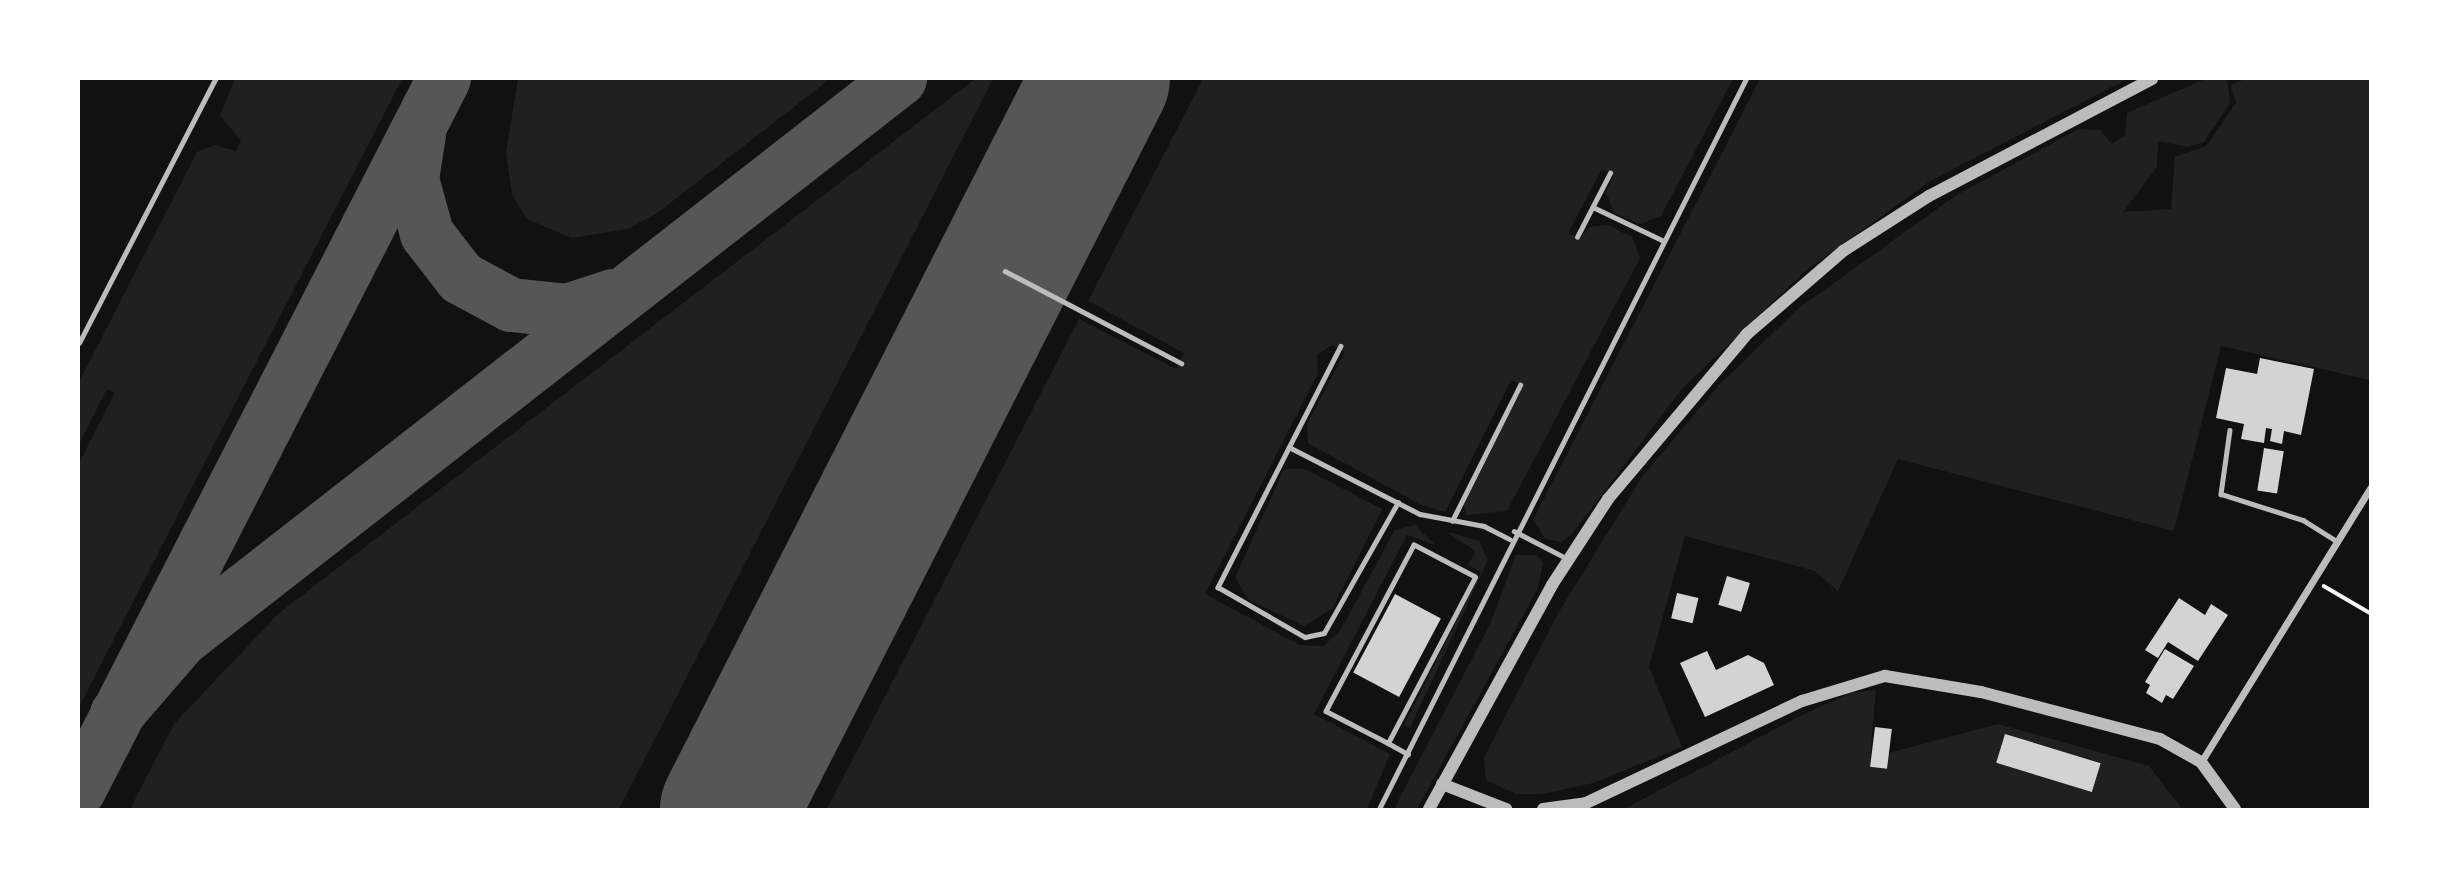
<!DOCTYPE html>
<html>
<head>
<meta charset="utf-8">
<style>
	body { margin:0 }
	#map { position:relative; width:2449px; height:888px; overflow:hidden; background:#111; font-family:Barlow,sans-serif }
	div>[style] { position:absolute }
	.green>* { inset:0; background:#202020 }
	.taxiway>* { height:54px; margin:-27px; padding:0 27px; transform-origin:27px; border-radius:27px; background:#565656 }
	.runway>* { height:138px; margin:-69px; padding:0 69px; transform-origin:69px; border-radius:69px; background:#565656 }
	.building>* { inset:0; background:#d3d3d3; transform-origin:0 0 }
	.path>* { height:3.5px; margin:-1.75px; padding:0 1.75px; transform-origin:1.75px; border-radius:1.75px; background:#f5f5f5 }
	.service>* { height:4.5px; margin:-2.25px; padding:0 2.25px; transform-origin:2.25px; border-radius:2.25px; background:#bcbcbc }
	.minor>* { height:7px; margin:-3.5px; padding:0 3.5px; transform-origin:3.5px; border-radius:3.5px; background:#bcbcbc }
	.tertiary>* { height:12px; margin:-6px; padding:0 6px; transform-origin:6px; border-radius:6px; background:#bcbcbc }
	span { translate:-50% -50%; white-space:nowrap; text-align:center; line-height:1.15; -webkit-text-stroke:7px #fff; paint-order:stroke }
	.frame { position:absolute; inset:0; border:80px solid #fff; pointer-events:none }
</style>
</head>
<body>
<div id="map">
	<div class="green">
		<i style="clip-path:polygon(235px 79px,402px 79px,79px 707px,79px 463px,115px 393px,107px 389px,79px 444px,79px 382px,197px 152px,215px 145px,236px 151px,241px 141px,220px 115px)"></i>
		<i style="clip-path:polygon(518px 79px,830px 79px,656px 214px,628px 229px,572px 238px,527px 219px,512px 194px,506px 152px)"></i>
		<i style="clip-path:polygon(975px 79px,993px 79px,619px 809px,130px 809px,174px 724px,279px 613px)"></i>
		<i style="clip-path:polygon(1203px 79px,1733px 79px,1661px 216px,1640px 224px,1614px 213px,1606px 192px,1614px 175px,1602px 169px,1568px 233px,1580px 239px,1589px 227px,1608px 225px,1633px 238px,1640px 258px,1507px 511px,1466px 515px,1463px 502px,1521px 385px,1511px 380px,1445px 512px,1421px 505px,1308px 443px,1307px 424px,1345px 352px,1332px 345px,1317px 355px,1318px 373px,1205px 594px,1300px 645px,1323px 646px,1340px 631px,1395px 530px,1415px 525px,1435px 545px,1407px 535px,1314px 714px,1390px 754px,1367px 809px,827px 809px,1079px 319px,1176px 369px,1184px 353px,1088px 301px)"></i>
		<i style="clip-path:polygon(1760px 79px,2127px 79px,1930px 181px,1804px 272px,1681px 390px,1572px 534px,1561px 542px,1545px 539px,1533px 520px)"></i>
		<i style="clip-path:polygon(2205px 79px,2227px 79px,2230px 103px,2204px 142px,2188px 147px,2158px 141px,2157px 167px,2123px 212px,2171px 209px,2175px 157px,2206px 146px,2236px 103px,2231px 86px,2244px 79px,2370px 79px,2370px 380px,2221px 346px,2174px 531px,1898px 459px,1838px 591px,1815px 571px,1685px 536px,1649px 667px,1682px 747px,1593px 783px,1542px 794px,1516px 794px,1486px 780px,1484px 758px,1557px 615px,1642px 477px,1720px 384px,1799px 308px,1955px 196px,2079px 129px,2100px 130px,2112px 144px,2125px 136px,2127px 113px)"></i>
		<i style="clip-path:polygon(1284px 469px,1305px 469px,1382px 509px,1332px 609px,1304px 626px,1249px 600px,1235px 578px)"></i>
		<i style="clip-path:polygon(1445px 531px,1479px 541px,1488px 560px,1410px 728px,1404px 725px,1481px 572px,1468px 565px,1476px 551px)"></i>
		<i style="clip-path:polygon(1516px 555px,1536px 555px,1543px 562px,1538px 588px,1417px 809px,1394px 809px,1490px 624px)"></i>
		<i style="clip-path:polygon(1876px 690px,1870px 758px,1998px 724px,2149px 766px,2182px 809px,1624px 809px,1798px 717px,1850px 693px)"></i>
	</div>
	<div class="taxiway">
		<i style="left:419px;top:134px;width:46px;rotate:98.8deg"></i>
		<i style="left:412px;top:179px;width:57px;rotate:74.7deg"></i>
		<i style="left:427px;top:234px;width:56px;rotate:52.3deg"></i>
		<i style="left:461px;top:278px;width:57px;rotate:28.4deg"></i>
		<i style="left:511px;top:305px;width:56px;rotate:6.1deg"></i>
		<i style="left:567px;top:311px;width:48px;rotate:-18.1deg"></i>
		<i style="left:117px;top:714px;width:98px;rotate:-49.1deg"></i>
		<i style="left:181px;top:640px;width:912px;rotate:-37.96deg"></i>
		<i style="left:79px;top:790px;width:799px;rotate:-62.83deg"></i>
	</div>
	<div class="runway">
		<i style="left:729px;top:809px;width:819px;rotate:-63deg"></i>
	</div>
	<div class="building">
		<i style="clip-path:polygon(2260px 358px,2314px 369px,2301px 435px,2284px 431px,2282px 444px,2270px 441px,2272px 429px,2266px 428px,2264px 443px,2241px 439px,2244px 424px,2216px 418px,2226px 368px,2257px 374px)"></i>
		<i style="left:2264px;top:448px;width:20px;height:43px;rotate:9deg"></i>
		<i style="left:1727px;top:576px;width:24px;height:30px;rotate:17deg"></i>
		<i style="left:1677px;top:593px;width:22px;height:26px;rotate:13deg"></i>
		<i style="left:1395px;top:594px;width:52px;height:89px;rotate:28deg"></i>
		<i style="clip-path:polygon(2179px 598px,2205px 615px,2211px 604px,2228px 615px,2198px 661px,2168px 642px,2158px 658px,2145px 650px)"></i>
		<i style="clip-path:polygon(2165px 649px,2194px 666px,2173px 699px,2166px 695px,2162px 703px,2146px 693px,2150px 685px,2145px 682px)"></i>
		<i style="clip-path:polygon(1707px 651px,1716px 670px,1748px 655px,1764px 663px,1774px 685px,1705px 717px,1680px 663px)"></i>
		<i style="left:1875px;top:727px;width:17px;height:40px;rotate:7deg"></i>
		<i style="left:2005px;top:734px;width:100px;height:30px;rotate:17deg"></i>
	</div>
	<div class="path">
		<i style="left:2324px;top:586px;width:53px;rotate:30.4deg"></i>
	</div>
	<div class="service">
		<i style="left:1593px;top:207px;width:76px;rotate:25.6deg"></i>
		<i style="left:1577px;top:237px;width:72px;rotate:-62.7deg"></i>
		<i style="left:1005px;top:271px;width:199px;rotate:27.6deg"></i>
		<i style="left:79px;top:343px;width:297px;rotate:-62.7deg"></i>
		<i style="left:1341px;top:346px;width:271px;rotate:117deg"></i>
		<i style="left:1218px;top:587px;width:100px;rotate:29.9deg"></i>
		<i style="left:1305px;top:637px;width:19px;rotate:-12deg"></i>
		<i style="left:1324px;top:633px;width:150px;rotate:-60.5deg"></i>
		<i style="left:2230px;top:430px;width:65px;rotate:98deg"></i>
		<i style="left:2221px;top:494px;width:86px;rotate:17.6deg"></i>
		<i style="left:2303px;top:520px;width:39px;rotate:32deg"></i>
		<i style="left:1289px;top:447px;width:147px;rotate:27.1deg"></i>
		<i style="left:1420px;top:514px;width:65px;rotate:10.6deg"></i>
		<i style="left:1484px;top:526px;width:29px;rotate:27deg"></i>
		<i style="left:1452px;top:521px;width:152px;rotate:-63.4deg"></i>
		<i style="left:1514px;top:531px;width:59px;rotate:27.4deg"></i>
		<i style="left:1388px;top:743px;width:187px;rotate:-62.3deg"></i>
		<i style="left:1475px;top:577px;width:69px;rotate:-152.3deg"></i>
		<i style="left:1414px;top:545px;width:188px;rotate:117.9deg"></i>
		<i style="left:1326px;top:711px;width:70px;rotate:27.3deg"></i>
		<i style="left:1388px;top:743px;width:23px;rotate:29deg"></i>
		<i style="left:1379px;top:809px;width:817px;rotate:-63.31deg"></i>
	</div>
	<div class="minor">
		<i style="left:2201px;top:762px;width:322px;rotate:-58.3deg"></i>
	</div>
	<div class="tertiary">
		<i style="left:1442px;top:784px;width:69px;rotate:21.3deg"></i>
		<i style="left:1429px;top:809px;width:256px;rotate:-61.2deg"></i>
		<i style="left:1552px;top:585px;width:103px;rotate:-56.9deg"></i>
		<i style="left:1608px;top:499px;width:216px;rotate:-49.9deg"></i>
		<i style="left:1747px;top:334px;width:127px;rotate:-40.8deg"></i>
		<i style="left:1843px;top:251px;width:102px;rotate:-32.6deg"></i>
		<i style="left:1929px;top:196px;width:252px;rotate:-27.7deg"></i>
		<i style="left:1543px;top:809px;width:43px;rotate:-7.9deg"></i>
		<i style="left:1586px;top:803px;width:239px;rotate:-25.3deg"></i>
		<i style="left:1802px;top:701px;width:87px;rotate:-16.8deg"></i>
		<i style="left:1885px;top:676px;width:97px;rotate:9.5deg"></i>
		<i style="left:1981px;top:692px;width:185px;rotate:14.7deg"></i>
		<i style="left:2160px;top:739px;width:47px;rotate:29.3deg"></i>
		<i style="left:2201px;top:762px;width:58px;rotate:54.1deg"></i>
	</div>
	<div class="frame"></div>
</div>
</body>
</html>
